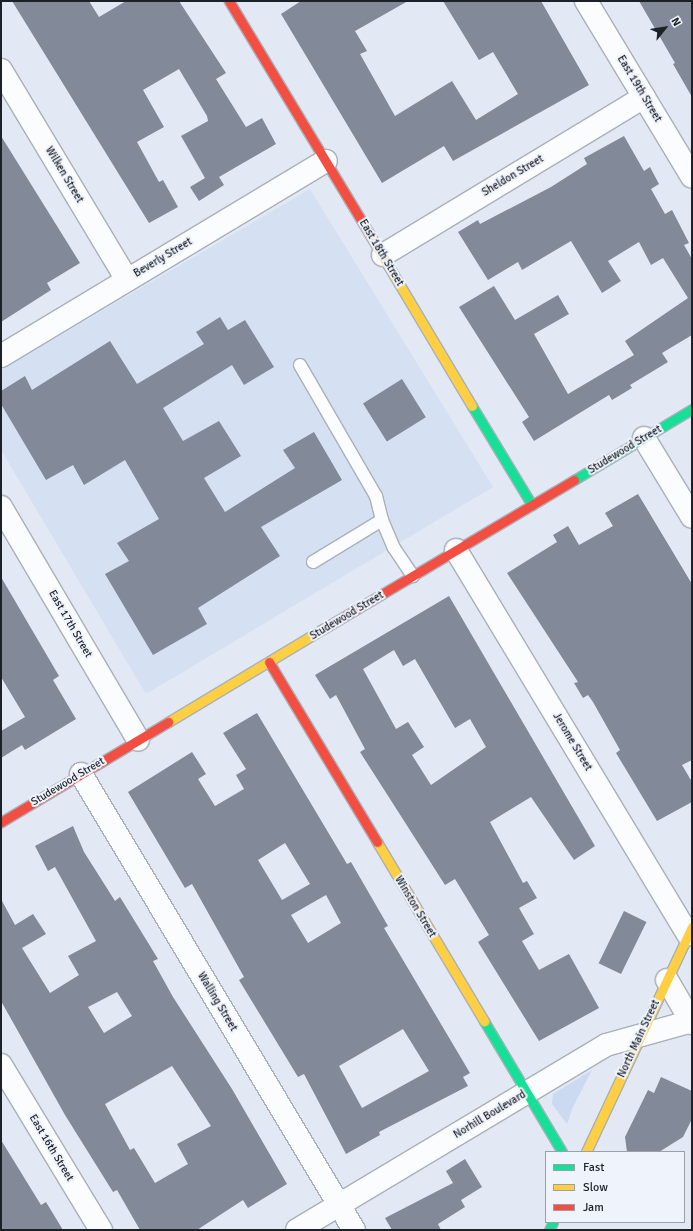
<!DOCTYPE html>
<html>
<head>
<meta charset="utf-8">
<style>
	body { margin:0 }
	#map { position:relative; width:693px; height:1231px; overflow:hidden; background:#e2e9f4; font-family:Signika,sans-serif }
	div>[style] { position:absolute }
	.built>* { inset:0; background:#d5e0f3 }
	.green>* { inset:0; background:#cbd9f1 }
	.building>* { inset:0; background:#828998; transform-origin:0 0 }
	.roads { filter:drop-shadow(1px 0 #aab0b9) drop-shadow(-1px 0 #aab0b9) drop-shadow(0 1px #aab0b9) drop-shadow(0 -1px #aab0b9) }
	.lane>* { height:12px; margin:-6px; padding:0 6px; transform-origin:6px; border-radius:6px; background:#fbfcfd }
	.street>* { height:22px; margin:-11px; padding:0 11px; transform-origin:11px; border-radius:11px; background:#fbfcfd }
	.fast>* { height:9px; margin:-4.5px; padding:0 4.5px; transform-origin:4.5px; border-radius:4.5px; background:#16e098 }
	.slow>* { height:9px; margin:-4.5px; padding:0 4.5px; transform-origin:4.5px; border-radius:4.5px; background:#ffcf43 }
	.jam>* { height:9px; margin:-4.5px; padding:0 4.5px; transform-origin:4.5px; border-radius:4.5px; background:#f24e42 }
	span { translate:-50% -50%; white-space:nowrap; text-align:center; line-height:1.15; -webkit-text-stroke:4px #eff3fc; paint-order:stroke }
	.street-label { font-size:11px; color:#1c2027 }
	.frame { position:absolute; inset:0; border:2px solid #1c2027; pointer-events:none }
	.legend { position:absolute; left:545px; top:1151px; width:140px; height:72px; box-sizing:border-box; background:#eff3fc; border:1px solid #9b9fa7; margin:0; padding:5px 7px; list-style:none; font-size:12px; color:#1c2027 }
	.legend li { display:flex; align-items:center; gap:8px; height:20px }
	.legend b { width:20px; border:1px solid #9b9fa7 }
	.north { position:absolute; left:645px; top:8px; width:40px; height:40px; -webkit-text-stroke:3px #eff3fc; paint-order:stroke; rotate:60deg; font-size:11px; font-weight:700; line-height:16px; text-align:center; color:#1c2027 }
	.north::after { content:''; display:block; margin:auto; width:14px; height:18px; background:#1c2027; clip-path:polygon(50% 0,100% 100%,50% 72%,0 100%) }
</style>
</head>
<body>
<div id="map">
	<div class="built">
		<i style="clip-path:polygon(310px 189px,493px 487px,146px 694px,1px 450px,1px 370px)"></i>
	</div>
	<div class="green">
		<i style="clip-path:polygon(592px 1070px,573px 1107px,567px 1124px,552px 1104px,553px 1094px)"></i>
	</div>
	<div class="building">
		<i style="clip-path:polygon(12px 1px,89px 1px,99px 17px,126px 1px,179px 1px,226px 73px,216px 79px,246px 127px,262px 118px,276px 144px,219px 177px,224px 185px,199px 201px,190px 187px,205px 178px,181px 136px,208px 121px,207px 116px,179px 69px,143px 90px,164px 127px,137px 142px,159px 182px,163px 180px,178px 207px,149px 223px)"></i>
		<i style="clip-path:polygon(301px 1px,408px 1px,355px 31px,367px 51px,360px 54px,395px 116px,452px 81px,476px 120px,518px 94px,493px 52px,479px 60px,443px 1px,541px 1px,589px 85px,453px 161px,444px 146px,382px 183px,281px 14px)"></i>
		<i style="clip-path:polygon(639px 1px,692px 1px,692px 97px,673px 64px,675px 63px)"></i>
		<i style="clip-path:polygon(1px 136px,80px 263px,47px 283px,51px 290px,1px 322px)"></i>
		<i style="clip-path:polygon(624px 136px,644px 171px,650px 167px,659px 184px,651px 189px,665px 214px,672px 210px,689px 243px,684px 245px,692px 259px,692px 335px,662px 353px,668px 362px,630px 385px,632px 388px,612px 400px,609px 395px,534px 441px,522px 422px,529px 417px,459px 307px,494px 286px,515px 320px,558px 295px,569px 314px,534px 334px,568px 394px,634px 355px,625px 341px,688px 298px,663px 258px,651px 265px,639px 242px,608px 261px,621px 281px,602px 293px,571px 241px,522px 270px,518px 262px,488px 280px,458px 232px,478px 220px,480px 224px,551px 187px,587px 164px,584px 158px)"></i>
		<i style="clip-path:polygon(220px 317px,228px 330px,245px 320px,274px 367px,244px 385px,232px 365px,163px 408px,183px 441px,219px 421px,241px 456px,204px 478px,225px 512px,295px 468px,283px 450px,314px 432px,342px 480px,261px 527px,280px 556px,198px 608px,207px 624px,153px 655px,105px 574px,129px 561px,117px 543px,159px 519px,125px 460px,84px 485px,73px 465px,46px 480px,1px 404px,1px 391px,25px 376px,32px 390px,110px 341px,137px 384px,204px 344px,196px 332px)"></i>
		<i style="left:402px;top:379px;width:45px;height:46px;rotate:58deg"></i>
		<i style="clip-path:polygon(638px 494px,692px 584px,692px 760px,682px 765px,692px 782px,692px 802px,657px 821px,616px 753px,620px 750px,593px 702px,588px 695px,583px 698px,574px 683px,578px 682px,507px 573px,557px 542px,553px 535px,568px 526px,579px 545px,613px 526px,605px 513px)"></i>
		<i style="clip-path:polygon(1px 577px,59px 676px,53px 680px,76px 719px,25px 750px,22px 745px,1px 758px,1px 731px,25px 717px,1px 677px)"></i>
		<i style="clip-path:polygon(evenodd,449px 596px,595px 846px,574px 860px,531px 797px,490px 822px,523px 883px,527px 881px,537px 898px,519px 908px,534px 934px,522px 941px,539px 970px,569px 954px,599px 1008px,539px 1041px,478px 942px,489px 935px,455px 879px,445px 885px,360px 752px,365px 749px,336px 695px,330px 699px,315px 675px,449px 596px,394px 650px,403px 666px,415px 659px,455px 728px,470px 719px,486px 747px,431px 785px,412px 755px,424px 747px,408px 722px,396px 729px,363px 669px,394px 650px)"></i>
		<i style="clip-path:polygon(evenodd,257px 713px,347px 864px,351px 862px,388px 926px,384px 928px,470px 1073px,463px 1077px,468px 1086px,379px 1132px,380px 1135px,346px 1154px,304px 1074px,298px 1077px,239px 980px,244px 977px,192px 884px,185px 888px,128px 792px,192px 752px,206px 774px,198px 779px,215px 806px,244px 789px,236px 775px,246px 769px,223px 733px,257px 713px,285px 843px,310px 884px,282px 900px,258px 860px,285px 843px,257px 713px,326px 895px,341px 923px,308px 943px,291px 915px,326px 895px,257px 713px,403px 1029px,429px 1071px,362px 1108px,339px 1066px,403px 1029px)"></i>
		<i style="clip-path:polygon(evenodd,73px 826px,84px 852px,115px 901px,120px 897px,158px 959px,153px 961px,173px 997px,232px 1089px,287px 1184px,248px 1208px,243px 1200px,197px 1230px,140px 1230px,117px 1190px,113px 1192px,65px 1115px,1px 1001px,1px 899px,15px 925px,33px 914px,46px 934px,22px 948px,50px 993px,79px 975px,68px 956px,96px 941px,55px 867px,48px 871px,35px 846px,73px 826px,117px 992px,132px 1016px,104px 1033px,88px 1007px,117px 992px,73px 826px,172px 1066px,211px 1126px,177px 1144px,188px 1164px,155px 1183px,134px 1148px,130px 1150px,105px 1104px,172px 1066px)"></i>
		<i style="left:624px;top:911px;width:25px;height:58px;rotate:26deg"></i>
		<i style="clip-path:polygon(661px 1077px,692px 1091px,692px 1119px,683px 1137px,659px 1152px,627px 1152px,625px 1137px,648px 1090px,654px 1093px)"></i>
		<i style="clip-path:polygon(1px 1140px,41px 1205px,46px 1202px,63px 1230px,1px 1230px)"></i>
		<i style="clip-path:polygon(465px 1159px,482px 1187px,461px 1200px,465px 1207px,438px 1224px,441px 1230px,392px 1230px,385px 1218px,453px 1183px,446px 1171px)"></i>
	</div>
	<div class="roads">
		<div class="lane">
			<i style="left:300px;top:365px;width:151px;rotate:59.9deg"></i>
			<i style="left:376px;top:496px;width:25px;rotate:76deg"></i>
			<i style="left:382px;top:520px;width:30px;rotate:67deg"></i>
			<i style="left:394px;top:548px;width:34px;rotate:56deg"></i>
			<i style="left:313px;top:562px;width:81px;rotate:-31.3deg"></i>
		</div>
		<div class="street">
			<i style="left:586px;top:1px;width:205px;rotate:58.9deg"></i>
			<i style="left:1px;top:70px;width:245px;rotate:59deg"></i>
			<i style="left:383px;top:255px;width:305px;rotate:-31.2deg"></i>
			<i style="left:1px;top:356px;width:379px;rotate:-31deg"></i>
			<i style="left:644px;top:438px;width:92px;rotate:58.7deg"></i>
			<i style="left:1px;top:507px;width:270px;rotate:59.5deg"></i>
			<i style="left:456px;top:550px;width:449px;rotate:58.9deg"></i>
			<i style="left:81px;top:774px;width:531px;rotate:59.09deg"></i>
			<i style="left:667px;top:980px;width:50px;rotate:59.8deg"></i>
			<i style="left:1px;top:1065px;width:193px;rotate:58.8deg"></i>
			<i style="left:297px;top:1230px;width:360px;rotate:-30.9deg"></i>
			<i style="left:606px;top:1045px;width:89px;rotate:-15.6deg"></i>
		</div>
		<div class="fast">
			<i style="left:472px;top:406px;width:116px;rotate:58.8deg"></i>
			<i style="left:574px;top:480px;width:138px;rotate:-31deg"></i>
			<i style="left:484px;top:1021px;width:152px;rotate:59.2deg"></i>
			<i style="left:549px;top:1230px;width:9px;rotate:-63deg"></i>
		</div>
		<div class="slow">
			<i style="left:370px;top:235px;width:199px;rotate:59.2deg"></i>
			<i style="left:168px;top:722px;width:181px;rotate:-31deg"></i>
			<i style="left:377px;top:842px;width:209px;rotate:59.1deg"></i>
			<i style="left:586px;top:1152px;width:249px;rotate:-64.8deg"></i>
		</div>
		<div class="jam">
			<i style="left:229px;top:1px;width:273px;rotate:58.9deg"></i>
			<i style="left:323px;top:629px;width:292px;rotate:-30.7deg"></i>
			<i style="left:269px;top:662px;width:210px;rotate:59deg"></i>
			<i style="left:1px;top:822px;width:195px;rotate:-30.9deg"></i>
		</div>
	</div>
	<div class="street-label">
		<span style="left:639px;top:89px;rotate:59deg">East 19th Street</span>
		<span style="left:64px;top:175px;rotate:59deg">Wilken Street</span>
		<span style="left:513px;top:176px;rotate:-31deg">Sheldon Street</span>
		<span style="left:381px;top:253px;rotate:59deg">East 18th Street</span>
		<span style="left:163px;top:258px;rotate:-31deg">Beverly Street</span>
		<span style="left:625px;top:450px;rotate:-31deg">Studewood Street</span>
		<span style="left:347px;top:616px;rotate:-31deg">Studewood Street</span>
		<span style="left:70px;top:624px;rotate:60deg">East 17th Street</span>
		<span style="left:572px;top:742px;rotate:59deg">Jerome Street</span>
		<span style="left:68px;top:782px;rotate:-31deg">Studewood Street</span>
		<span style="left:415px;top:907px;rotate:59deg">Winston Street</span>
		<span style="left:217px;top:1002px;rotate:59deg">Walling Street</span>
		<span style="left:639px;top:1039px;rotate:-65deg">North Main Street</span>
		<span style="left:490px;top:1115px;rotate:-31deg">Norhill Boulevard</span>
		<span style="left:51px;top:1148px;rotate:59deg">East 16th Street</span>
	</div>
	<div class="frame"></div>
	<ul class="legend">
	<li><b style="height:5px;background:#16e098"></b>Fast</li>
	<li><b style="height:5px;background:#ffcf43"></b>Slow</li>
	<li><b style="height:5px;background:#f24e42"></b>Jam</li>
	</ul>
	<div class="north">N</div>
</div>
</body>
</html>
